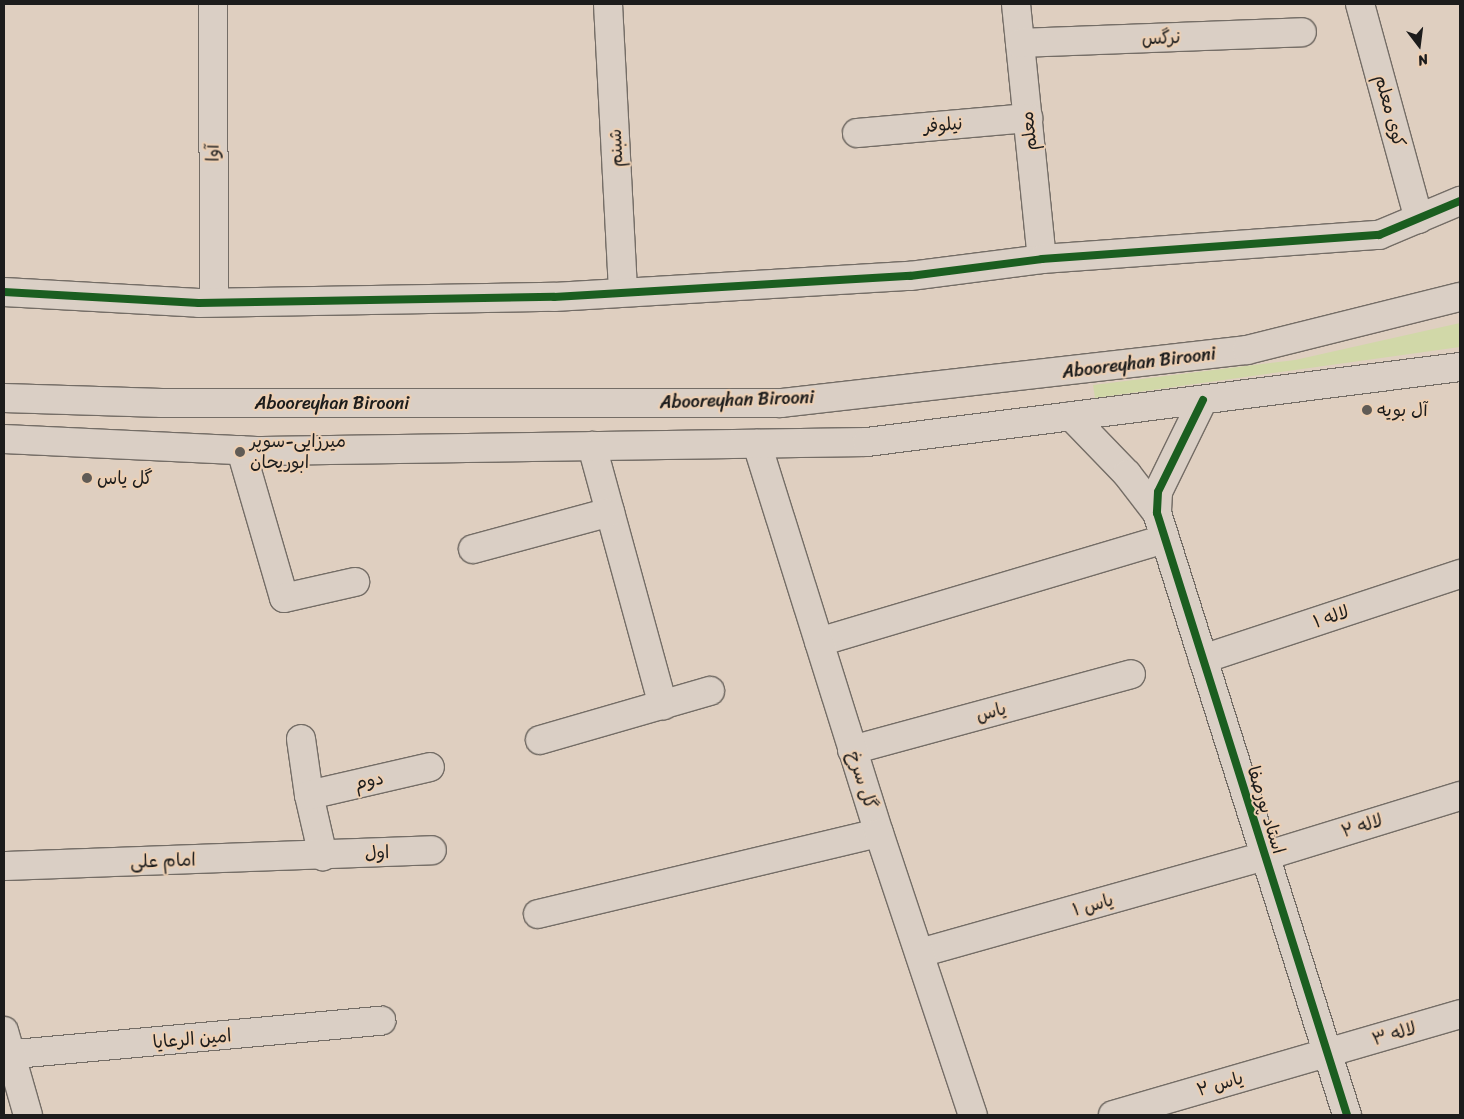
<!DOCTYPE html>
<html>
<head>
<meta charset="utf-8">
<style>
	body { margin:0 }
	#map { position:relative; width:1464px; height:1119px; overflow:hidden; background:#dfcfc0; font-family:Sriracha,"Playpen Sans Arabic",sans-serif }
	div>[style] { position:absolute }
	.green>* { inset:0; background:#d1d8a8 }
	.roads { filter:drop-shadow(1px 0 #746d66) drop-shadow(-1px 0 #746d66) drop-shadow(0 1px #746d66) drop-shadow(0 -1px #746d66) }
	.minor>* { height:28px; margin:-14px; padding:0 14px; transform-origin:14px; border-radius:14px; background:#dacfc5 }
	.tertiary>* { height:28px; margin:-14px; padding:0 14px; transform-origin:14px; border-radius:14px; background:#dacfc5 }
	.secondary>* { height:28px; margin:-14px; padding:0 14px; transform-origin:14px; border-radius:14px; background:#dacfc5 }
	.cycleway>* { height:8px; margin:-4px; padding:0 4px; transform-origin:4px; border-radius:4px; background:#1b5e20 }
	.dots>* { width:14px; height:14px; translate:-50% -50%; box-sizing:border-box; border:2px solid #eccfb3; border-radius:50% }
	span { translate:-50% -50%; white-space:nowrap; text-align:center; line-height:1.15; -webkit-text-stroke:4px #eccfb3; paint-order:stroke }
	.street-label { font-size:18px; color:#1c1c1c }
	.poi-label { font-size:18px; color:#1c1c1c }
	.left { translate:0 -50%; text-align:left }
	.frame { position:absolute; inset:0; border:5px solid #1c1c1c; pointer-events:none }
	.north { position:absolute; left:1394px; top:20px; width:50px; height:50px; -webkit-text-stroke:4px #eccfb3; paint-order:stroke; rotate:165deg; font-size:14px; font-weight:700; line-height:20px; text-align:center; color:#1c1c1c }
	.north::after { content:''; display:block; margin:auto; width:18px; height:22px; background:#1c1c1c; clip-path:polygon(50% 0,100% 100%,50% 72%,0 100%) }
</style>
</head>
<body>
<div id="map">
	<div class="green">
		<i style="clip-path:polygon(1460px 323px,1460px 347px,1095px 398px,1093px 385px,1295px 360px)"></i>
	</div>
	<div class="roads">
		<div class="minor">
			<i style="left:213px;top:4px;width:298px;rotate:89.8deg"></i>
			<i style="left:608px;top:4px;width:288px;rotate:87deg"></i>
			<i style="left:1016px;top:4px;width:256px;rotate:84.2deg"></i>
			<i style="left:1020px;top:43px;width:282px;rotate:-2.2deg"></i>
			<i style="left:857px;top:133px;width:172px;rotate:-5deg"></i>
			<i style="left:4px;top:292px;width:195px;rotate:3.2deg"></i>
			<i style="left:199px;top:303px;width:355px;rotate:-1deg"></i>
			<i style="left:554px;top:297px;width:357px;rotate:-3.4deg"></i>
			<i style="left:910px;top:276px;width:133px;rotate:-7.3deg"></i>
			<i style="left:1042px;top:259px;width:338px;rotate:-4.1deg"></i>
			<i style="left:1379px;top:235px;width:88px;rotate:-22.8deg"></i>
			<i style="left:592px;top:446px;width:269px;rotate:74.7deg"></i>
			<i style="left:241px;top:450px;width:154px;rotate:73.8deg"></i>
			<i style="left:284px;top:598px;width:73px;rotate:-12.7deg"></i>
			<i style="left:473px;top:549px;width:142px;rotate:-15.1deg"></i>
			<i style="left:819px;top:642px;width:361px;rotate:-16.6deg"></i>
			<i style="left:1203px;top:659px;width:271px;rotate:-18.3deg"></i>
			<i style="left:301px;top:739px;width:57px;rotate:81.9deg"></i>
			<i style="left:309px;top:795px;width:63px;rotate:77.1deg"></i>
			<i style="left:540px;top:740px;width:177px;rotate:-16.1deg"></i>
			<i style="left:852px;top:750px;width:289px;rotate:-15.2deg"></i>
			<i style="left:309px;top:795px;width:124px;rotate:-13deg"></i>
			<i style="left:4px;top:866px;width:428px;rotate:-2.1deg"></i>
			<i style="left:538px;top:914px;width:350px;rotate:-13.4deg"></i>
			<i style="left:920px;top:953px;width:358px;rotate:-15.7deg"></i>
			<i style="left:1265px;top:856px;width:204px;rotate:-17.1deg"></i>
			<i style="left:4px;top:1055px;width:379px;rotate:-5.2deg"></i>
			<i style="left:1113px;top:1115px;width:361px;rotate:-16.2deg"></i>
		</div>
		<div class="tertiary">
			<i style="left:1360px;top:4px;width:223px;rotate:74.7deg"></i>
			<i style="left:1203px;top:400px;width:102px;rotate:116.1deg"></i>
			<i style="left:1158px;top:492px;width:21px;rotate:93deg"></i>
			<i style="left:1157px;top:513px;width:631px;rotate:72.48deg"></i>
			<i style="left:1071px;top:416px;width:81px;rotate:46deg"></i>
			<i style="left:1127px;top:474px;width:49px;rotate:52.4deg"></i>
			<i style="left:757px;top:444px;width:408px;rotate:72.6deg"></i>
			<i style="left:879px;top:833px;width:297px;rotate:71.6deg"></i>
			<i style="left:4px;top:1031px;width:87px;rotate:74.1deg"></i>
		</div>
		<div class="secondary">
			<i style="left:4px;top:398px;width:158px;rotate:1.8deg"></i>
			<i style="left:162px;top:403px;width:619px"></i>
			<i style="left:781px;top:403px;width:469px;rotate:-6.5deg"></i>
			<i style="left:1247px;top:350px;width:219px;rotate:-14deg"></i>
			<i style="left:4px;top:439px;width:258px;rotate:2.7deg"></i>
			<i style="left:262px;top:451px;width:605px;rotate:-0.85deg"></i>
			<i style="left:867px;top:442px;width:598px;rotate:-7.21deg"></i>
		</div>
	</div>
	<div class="cycleway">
		<i style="left:4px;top:292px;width:195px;rotate:3.2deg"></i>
		<i style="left:199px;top:303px;width:355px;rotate:-1deg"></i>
		<i style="left:554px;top:297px;width:357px;rotate:-3.4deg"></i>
		<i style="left:910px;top:276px;width:133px;rotate:-7.3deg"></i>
		<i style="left:1042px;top:259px;width:338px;rotate:-4.1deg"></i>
		<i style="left:1379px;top:235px;width:88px;rotate:-22.8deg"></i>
		<i style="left:1203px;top:400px;width:102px;rotate:116.1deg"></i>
		<i style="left:1158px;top:492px;width:21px;rotate:93deg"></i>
		<i style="left:1157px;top:513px;width:631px;rotate:72.48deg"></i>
	</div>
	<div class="dots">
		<i style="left:1367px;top:410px;background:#605b55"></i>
		<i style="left:240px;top:452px;background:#605b55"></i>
		<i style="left:87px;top:478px;background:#605b55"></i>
	</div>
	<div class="street-label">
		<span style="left:1161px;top:38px;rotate:-2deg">نرگس</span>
		<span style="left:1390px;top:111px;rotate:75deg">کوی معلم</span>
		<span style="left:943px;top:125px;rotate:-5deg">نیلوفر</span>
		<span style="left:1029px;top:131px;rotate:-96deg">معلم</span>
		<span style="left:616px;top:148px;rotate:-93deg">شبنم</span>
		<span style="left:213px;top:153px;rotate:-90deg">آوا</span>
		<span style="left:1139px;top:363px;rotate:-7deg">Abooreyhan Birooni</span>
		<span style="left:737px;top:400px;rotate:-2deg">Abooreyhan Birooni</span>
		<span style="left:332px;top:403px">Abooreyhan Birooni</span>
		<span style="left:1331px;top:617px;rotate:-18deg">لاله ۱</span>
		<span style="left:991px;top:712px;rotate:-15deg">یاس</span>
		<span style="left:862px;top:780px;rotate:72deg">گل سرخ</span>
		<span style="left:369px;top:781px;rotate:-13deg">دوم</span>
		<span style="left:1266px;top:810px;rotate:73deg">استاد پورصفا</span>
		<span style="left:1362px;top:826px;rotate:-17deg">لاله ۲</span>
		<span style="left:377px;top:853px;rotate:-3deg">اول</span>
		<span style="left:163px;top:861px;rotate:-2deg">امام علی</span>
		<span style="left:1093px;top:905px;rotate:-16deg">یاس ۱</span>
		<span style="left:1394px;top:1034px;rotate:-16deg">لاله ۳</span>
		<span style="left:192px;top:1039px;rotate:-5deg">امین الرعایا</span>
		<span style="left:1220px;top:1084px;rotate:-16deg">یاس ۲</span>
	</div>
	<div class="poi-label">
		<span class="left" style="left:1377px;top:410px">آل بویه</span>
		<span class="left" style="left:250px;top:452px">میرزایی-سوپر<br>ابوریحان</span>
		<span class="left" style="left:97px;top:478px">گل یاس</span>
	</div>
	<div class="frame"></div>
	<div class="north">N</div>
</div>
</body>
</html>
